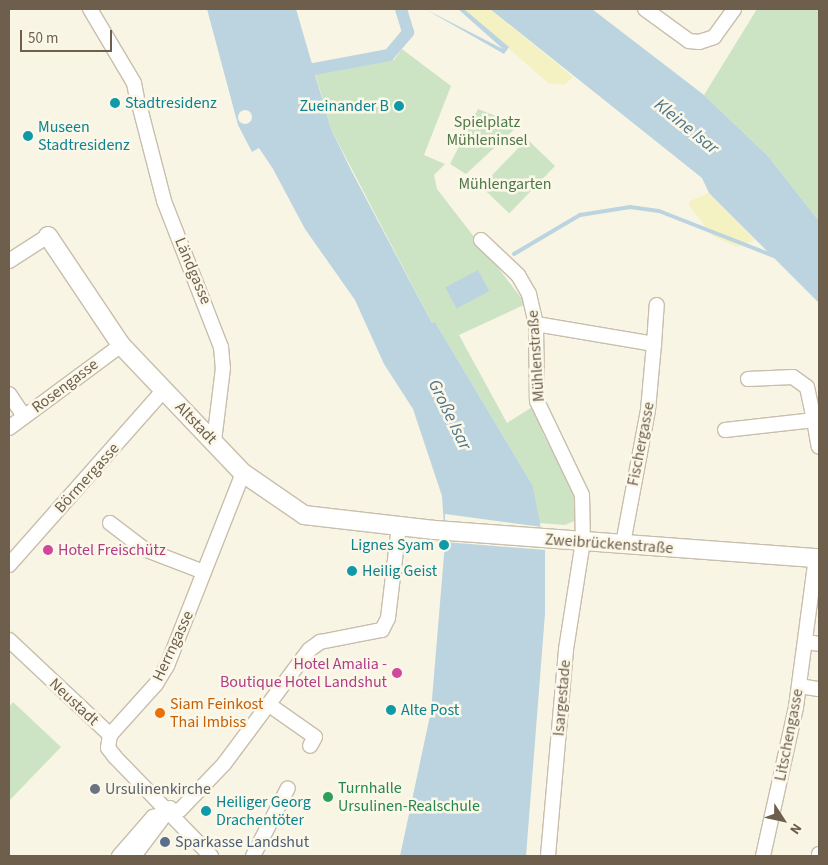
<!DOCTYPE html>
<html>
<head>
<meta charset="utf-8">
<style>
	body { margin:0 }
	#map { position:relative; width:828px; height:865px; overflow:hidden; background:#f9f5e4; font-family:"Source Sans 3",sans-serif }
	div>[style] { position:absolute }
	.green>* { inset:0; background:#cce4c4; transform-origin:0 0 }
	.sand>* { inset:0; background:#f4f2c2 }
	.water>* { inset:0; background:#bbd4e0; transform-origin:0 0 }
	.pier>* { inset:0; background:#f9f5e4 }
	.round { border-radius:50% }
	.stream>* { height:4px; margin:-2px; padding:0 2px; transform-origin:2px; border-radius:2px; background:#bbd4e0 }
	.canal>* { height:12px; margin:-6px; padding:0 6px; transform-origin:6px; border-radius:6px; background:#bbd4e0 }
	.roads { filter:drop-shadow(1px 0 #c8beac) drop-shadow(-1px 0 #c8beac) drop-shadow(0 1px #c8beac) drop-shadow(0 -1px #c8beac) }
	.minor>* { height:14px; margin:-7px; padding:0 7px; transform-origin:7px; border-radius:7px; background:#fff }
	.tertiary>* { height:18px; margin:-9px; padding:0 9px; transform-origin:9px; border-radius:9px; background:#fff }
	.dots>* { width:14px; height:14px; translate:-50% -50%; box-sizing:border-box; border:2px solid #fcf8e9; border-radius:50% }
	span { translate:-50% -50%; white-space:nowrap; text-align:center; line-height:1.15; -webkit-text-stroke:5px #fcf8e9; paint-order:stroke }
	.culture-label { font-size:16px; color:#0d838f }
	.left { translate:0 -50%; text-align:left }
	.right { translate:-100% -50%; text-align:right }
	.park-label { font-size:16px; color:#4f784a }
	.street-label { font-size:16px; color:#6e5f4d }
	.hotel-label { font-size:16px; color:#b23c85 }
	.food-label { font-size:16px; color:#c56008 }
	.leisure-label { font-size:16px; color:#27864d }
	.worship-label { font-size:16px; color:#5b616d }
	.service-label { font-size:16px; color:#4e5e75 }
	.water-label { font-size:18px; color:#51778c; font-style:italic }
	.frame { position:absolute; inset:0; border:10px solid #6e5f4d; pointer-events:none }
	.north { position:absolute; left:758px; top:795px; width:50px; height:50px; -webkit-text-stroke:4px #fcf8e9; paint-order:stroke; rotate:125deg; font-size:14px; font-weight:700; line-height:20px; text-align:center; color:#6e5f4d }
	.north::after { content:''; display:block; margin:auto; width:18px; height:22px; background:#6e5f4d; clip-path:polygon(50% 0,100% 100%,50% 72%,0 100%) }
	.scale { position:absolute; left:20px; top:30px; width:92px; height:22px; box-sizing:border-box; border:2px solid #6e5f4d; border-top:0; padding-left:6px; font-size:15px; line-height:18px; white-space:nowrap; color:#6e5f4d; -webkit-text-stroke:4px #fcf8e9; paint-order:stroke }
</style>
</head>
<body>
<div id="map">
	<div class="green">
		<i style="clip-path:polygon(757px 9px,819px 9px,819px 221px,768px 156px,704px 95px)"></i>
		<i style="clip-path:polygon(402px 49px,451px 86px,424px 155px,445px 164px,434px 175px,437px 189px,526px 304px,459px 335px,507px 423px,537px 404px,543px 434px,569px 478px,577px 504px,574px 521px,565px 525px,539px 523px,533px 486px,435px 322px,432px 323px,331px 129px,315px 72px,345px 63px,394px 60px)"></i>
		<i style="clip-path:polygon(478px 109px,519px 125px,466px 174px,450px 164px)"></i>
		<i style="left:527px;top:139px;width:39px;height:66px;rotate:44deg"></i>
		<i style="clip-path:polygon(13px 702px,61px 747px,9px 801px,9px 707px)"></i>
	</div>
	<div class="sand">
		<i style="clip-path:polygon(464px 9px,490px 9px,573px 77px,564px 85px,548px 83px)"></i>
		<i style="clip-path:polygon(709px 193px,755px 240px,737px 247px,713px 236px,689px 206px,690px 201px)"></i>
	</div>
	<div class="water">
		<i style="clip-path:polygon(207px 9px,296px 9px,331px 129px,352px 172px,432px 323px,435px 322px,533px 486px,545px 550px,545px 614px,526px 856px,400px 856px,431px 711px,445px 543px,442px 496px,413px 409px,384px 364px,355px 300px,305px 229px,273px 169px,259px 148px,252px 152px,238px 125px)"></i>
		<i style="clip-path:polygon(425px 9px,503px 49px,458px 9px,464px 9px,509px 47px,504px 54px)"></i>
		<i style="clip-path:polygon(490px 9px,592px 9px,704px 95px,768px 156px,819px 221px,819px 303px,709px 193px,702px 178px)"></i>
		<i style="left:478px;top:270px;width:24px;height:37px;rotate:62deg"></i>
	</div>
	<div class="pier">
		<i class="round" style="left:238px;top:110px;width:14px;height:14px"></i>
		<i style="clip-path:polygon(445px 514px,542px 527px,546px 550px,445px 542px)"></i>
	</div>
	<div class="stream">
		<i style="left:514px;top:254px;width:77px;rotate:-30.6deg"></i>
		<i style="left:580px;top:215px;width:51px;rotate:-9.1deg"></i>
		<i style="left:630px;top:207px;width:29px;rotate:8deg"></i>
		<i style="left:659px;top:211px;width:123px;rotate:21.4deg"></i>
	</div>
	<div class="canal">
		<i style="left:314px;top:69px;width:76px;rotate:-10.6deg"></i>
		<i style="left:389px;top:55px;width:30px;rotate:-50deg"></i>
		<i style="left:408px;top:32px;width:24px;rotate:-107deg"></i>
	</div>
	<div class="roads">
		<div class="minor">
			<i style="left:90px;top:9px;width:86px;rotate:59.3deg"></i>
			<i style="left:134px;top:83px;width:15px;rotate:79deg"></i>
			<i style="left:645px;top:9px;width:54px;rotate:36deg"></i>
			<i style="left:689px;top:41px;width:10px;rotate:6deg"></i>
			<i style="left:699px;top:42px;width:16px;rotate:-18deg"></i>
			<i style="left:714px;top:37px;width:34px;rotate:-54deg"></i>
			<i style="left:139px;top:104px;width:100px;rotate:75.5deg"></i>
			<i style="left:164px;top:201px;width:157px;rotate:68.7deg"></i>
			<i style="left:221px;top:347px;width:21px;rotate:85deg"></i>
			<i style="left:223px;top:368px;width:74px;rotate:97deg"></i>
			<i style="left:481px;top:240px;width:51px;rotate:43.4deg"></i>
			<i style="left:518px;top:275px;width:22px;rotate:60deg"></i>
			<i style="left:529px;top:294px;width:31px;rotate:77deg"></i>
			<i style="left:536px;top:324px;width:77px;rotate:89.3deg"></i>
			<i style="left:537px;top:401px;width:104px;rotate:64.4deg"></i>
			<i style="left:582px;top:495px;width:46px;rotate:88.8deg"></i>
			<i style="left:583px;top:541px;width:110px;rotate:98.9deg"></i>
			<i style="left:566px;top:650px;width:207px;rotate:95deg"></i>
			<i style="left:9px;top:261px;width:46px;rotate:-32.7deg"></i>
			<i style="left:536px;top:324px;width:120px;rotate:9.6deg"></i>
			<i style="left:654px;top:344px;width:66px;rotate:95.2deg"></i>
			<i style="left:648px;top:410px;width:136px;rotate:100.6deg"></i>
			<i style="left:654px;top:344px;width:39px;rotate:-86deg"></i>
			<i style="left:748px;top:379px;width:45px;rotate:-2.5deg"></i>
			<i style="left:793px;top:377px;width:17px;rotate:36deg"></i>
			<i style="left:807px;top:387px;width:34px;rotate:78deg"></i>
			<i style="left:9px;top:394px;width:27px;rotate:56deg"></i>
			<i style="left:9px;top:428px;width:139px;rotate:-36.5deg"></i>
			<i style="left:725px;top:430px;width:90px;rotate:-6.4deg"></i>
			<i style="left:814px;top:420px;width:27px;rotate:80deg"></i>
			<i style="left:110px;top:523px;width:43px;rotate:37.4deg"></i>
			<i style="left:144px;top:549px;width:64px;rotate:21deg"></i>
			<i style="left:9px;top:565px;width:234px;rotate:-48.5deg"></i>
			<i style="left:9px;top:640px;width:139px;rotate:43.2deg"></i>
			<i style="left:807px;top:642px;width:12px;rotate:9deg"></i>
			<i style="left:799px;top:686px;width:20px;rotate:9deg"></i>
			<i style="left:268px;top:704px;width:57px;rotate:35.1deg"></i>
			<i style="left:315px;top:737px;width:10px;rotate:119deg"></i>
			<i style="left:110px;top:735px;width:69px;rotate:-48deg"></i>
			<i style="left:156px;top:684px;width:21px;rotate:-59deg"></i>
			<i style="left:167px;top:666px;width:207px;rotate:-68.5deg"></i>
			<i style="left:110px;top:735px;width:13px;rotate:99deg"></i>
			<i style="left:108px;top:748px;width:11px;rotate:52deg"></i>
			<i style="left:115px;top:757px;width:138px;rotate:45.9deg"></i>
			<i style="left:119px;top:856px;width:52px;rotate:-48.9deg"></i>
			<i style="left:153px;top:817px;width:28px;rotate:-15deg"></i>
			<i style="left:180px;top:810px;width:64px;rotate:-46.3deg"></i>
			<i style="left:224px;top:764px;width:142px;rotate:-53.3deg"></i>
			<i style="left:309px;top:650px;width:14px;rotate:-36deg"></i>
			<i style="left:320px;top:642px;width:63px;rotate:-11deg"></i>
			<i style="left:382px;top:630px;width:13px;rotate:-63deg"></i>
			<i style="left:388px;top:618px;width:93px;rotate:-83.2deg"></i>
			<i style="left:134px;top:856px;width:60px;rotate:-53.1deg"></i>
			<i style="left:253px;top:856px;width:76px;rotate:-62.8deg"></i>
			<i style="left:763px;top:856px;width:153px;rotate:-77.5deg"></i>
			<i style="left:796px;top:707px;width:150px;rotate:-82.4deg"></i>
			<i style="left:819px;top:856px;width:2px;rotate:-90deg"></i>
		</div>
		<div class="tertiary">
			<i style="left:48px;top:236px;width:131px;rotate:56.2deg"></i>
			<i style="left:121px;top:345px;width:177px;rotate:46.4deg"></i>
			<i style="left:243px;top:473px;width:74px;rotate:34.5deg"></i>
			<i style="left:304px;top:515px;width:131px;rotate:6.6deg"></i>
			<i style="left:434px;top:530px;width:386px;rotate:4.2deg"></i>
		</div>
	</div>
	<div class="dots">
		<i style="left:115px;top:103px;background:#0f9aa8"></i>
		<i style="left:399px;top:106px;background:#0f9aa8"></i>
		<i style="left:28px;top:136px;background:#0f9aa8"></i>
		<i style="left:444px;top:545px;background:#0f9aa8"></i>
		<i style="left:48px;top:550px;background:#d1479c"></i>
		<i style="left:352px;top:571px;background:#0f9aa8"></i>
		<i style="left:397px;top:673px;background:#d1479c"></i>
		<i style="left:391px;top:710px;background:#0f9aa8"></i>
		<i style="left:160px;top:713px;background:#e8710a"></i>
		<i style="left:95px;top:789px;background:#6b7280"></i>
		<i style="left:328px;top:797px;background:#2e9e5b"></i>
		<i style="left:206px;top:811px;background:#0f9aa8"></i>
		<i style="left:165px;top:842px;background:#5c6f8a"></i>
	</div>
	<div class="culture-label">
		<span class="left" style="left:125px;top:103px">Stadtresidenz</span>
		<span class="right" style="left:389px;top:106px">Zueinander B</span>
		<span class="left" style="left:38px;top:136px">Museen<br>Stadtresidenz</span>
		<span class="right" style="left:434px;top:545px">Lignes Syam</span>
		<span class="left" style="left:362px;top:571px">Heilig Geist</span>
		<span class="left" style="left:401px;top:710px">Alte Post</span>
		<span class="left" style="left:216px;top:811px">Heiliger Georg<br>Drachentöter</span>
	</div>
	<div class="park-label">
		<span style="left:487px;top:131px">Spielplatz<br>Mühleninsel</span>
		<span style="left:505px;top:184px">Mühlengarten</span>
	</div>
	<div class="street-label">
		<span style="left:193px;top:271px;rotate:67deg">Ländgasse</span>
		<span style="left:536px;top:356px;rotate:-94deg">Mühlenstraße</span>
		<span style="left:65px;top:386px;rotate:-37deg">Rosengasse</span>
		<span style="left:196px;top:423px;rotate:46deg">Altstadt</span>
		<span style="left:641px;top:444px;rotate:-79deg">Fischergasse</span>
		<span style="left:87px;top:478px;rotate:-48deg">Börmergasse</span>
		<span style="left:609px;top:544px;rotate:4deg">Zweibrückenstraße</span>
		<span style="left:173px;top:646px;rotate:-65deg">Herrngasse</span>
		<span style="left:562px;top:698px;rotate:-85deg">Isargestade</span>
		<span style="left:74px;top:702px;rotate:43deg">Neustadt</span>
		<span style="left:789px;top:735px;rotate:-79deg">Litschengasse</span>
	</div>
	<div class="hotel-label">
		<span class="left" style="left:58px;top:550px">Hotel Freischütz</span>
		<span class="right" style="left:387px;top:673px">Hotel Amalia -<br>Boutique Hotel Landshut</span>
	</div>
	<div class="food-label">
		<span class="left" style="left:170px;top:713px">Siam Feinkost<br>Thai Imbiss</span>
	</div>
	<div class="leisure-label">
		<span class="left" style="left:338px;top:797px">Turnhalle<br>Ursulinen-Realschule</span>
	</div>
	<div class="worship-label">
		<span class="left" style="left:105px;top:789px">Ursulinenkirche</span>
	</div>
	<div class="service-label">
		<span class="left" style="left:175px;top:842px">Sparkasse Landshut</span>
	</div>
	<div class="water-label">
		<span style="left:686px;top:127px;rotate:39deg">Kleine Isar</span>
		<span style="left:449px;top:415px;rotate:64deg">Große Isar</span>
	</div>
	<div class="frame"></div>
	<div class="north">N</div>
	<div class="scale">50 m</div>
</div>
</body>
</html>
